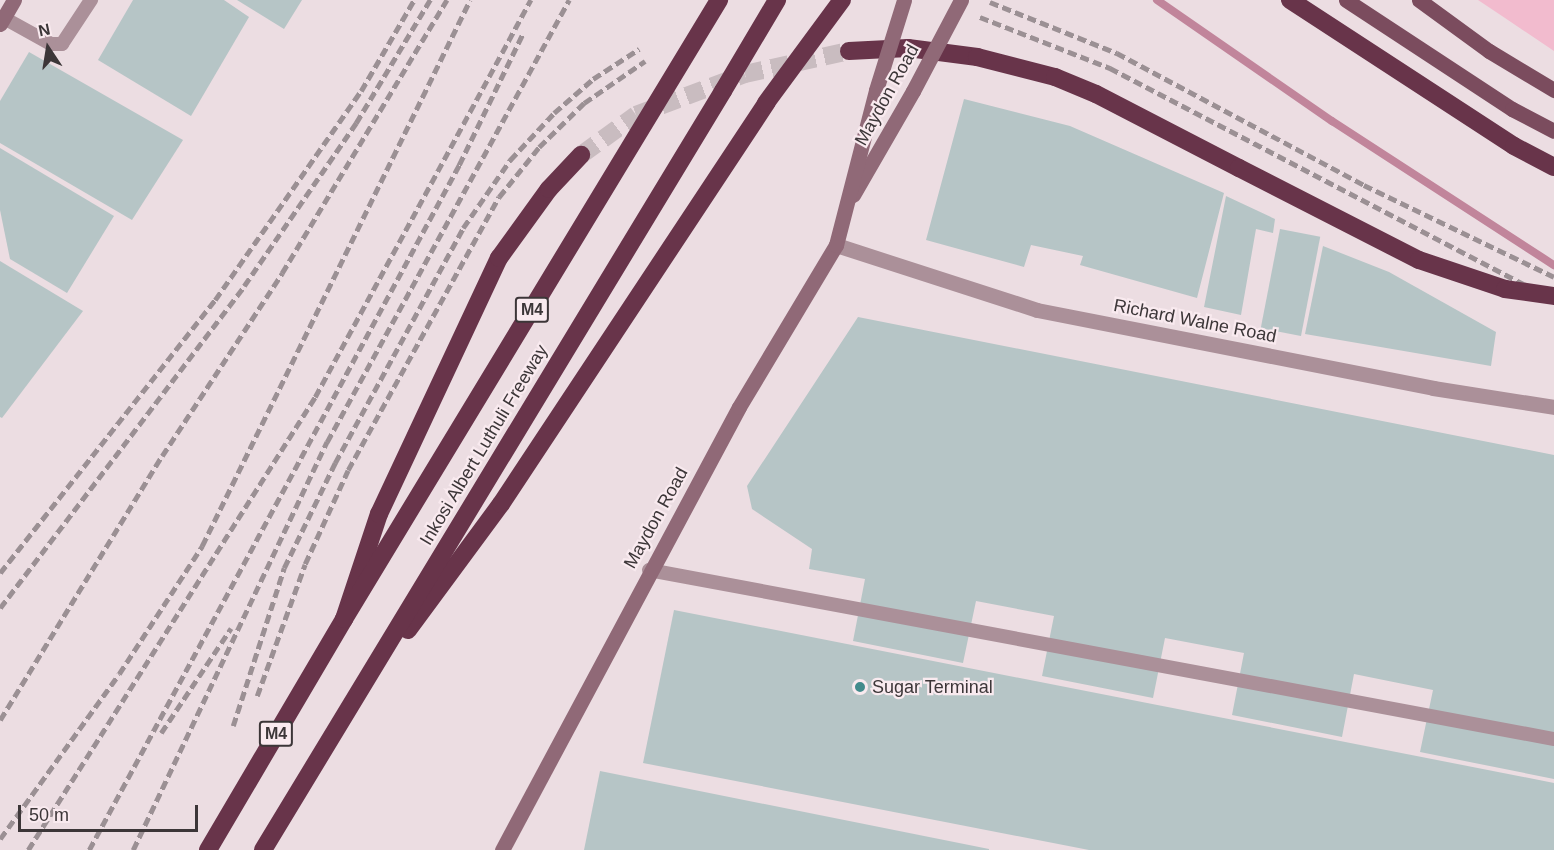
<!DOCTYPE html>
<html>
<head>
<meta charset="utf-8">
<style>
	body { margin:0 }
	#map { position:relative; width:1554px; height:850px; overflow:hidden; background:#ecdde2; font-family:Arial,sans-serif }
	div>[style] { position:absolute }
	.green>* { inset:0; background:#f2bbce }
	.stream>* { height:8px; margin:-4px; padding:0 4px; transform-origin:4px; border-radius:4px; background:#c1859b }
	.building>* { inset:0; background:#b6c5c6; transform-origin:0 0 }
	.highway-tunnel>* { height:18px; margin-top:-9px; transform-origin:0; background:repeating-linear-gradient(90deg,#c9bcc0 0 18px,transparent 0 27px) }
	.lane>* { height:14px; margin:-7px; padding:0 7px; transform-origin:7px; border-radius:7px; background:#ab9099 }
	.street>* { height:15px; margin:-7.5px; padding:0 7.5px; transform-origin:7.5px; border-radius:7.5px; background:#ab9099 }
	.secondary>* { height:15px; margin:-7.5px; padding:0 7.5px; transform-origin:7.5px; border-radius:7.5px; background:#906977 }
	.primary>* { height:15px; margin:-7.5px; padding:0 7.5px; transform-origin:7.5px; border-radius:7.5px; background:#7b4c5e }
	.highway>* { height:18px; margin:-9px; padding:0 9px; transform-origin:9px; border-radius:9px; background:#68344a }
	.rail>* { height:4.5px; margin-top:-2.25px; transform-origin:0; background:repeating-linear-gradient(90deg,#9b9094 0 9px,transparent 0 13.5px) }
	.secondary-bridge>* { height:15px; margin:-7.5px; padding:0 7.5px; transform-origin:7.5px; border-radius:7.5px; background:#906977 }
	.highway-bridge>* { height:18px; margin:-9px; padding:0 9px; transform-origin:9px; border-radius:9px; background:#68344a }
	.dots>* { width:16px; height:16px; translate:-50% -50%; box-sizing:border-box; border:3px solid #f9eaef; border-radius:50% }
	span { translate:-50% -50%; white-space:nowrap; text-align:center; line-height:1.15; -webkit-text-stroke:4.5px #f9eaef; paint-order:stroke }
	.shield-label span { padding:2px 4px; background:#f9eaef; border:2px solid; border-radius:4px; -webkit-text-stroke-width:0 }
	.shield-label { font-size:16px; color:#3c3638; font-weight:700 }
	.street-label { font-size:18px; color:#3c3638 }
	.poi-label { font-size:18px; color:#3c3638 }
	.left { translate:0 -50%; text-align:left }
	.north { position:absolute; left:18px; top:18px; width:60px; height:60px; -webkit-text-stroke:4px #f9eaef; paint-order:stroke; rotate:348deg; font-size:16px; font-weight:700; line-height:24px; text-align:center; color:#3c3638 }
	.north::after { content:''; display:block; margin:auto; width:21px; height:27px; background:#3c3638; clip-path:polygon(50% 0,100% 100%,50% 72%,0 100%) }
	.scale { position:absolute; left:18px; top:805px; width:180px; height:27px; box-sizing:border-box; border:3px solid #3c3638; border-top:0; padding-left:8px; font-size:18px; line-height:21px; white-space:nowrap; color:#3c3638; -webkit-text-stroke:4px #f9eaef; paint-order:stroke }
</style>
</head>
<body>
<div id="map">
	<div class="green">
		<i style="clip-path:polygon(1478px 0,1554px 0,1554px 51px,1505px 18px)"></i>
	</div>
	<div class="stream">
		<i style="left:1157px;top:0;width:213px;rotate:34.7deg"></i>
		<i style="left:1332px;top:121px;width:265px;rotate:33deg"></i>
	</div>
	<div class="building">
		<i style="clip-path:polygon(133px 0,224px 0,249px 17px,191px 116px,98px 60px)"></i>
		<i style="clip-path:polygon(237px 0,302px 0,284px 29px)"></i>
		<i style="clip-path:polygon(29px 52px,183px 140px,132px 220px,0 143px,0 101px)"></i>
		<i style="clip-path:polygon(964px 99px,1070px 126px,1224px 193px,1197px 298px,1080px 265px,1083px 256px,1031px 245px,1024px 267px,926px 240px)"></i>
		<i style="clip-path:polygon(0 148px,114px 216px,67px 293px,10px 259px,0 210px)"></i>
		<i style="clip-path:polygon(1226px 196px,1275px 219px,1273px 233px,1256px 229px,1241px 315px,1204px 307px)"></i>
		<i style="left:1280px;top:229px;width:41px;height:101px;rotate:11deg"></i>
		<i style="clip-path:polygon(1323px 246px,1389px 272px,1496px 332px,1491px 366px,1305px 334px)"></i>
		<i style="clip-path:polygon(0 261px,83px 311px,2px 418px,0 417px)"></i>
		<i style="clip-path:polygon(858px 317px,1554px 455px,1554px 779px,1420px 752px,1433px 690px,1354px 674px,1342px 737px,1232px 715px,1244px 653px,1165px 638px,1153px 698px,1042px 676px,1054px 616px,976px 601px,963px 663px,853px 641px,865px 579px,809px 569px,812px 549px,752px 509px,747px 486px)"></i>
		<i style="clip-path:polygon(674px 610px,1554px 783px,1554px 850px,1089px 850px,643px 763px)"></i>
		<i style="clip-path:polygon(600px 771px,989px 849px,989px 850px,584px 850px)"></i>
	</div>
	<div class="highway-tunnel">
		<i style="left:581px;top:155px;width:68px;rotate:-36deg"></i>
		<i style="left:636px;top:115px;width:116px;rotate:-20.6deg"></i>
		<i style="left:745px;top:74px;width:107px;rotate:-12.5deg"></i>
	</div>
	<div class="lane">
		<i style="left:4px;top:18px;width:54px;rotate:29deg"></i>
		<i style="left:51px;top:44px;width:11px"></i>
		<i style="left:62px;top:44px;width:53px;rotate:-56.6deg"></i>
		<i style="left:649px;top:570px;width:921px;rotate:10.58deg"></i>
	</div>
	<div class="street">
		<i style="left:836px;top:245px;width:211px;rotate:17.9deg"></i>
		<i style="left:1037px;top:310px;width:404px;rotate:11.1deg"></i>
		<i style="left:1433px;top:388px;width:122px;rotate:8.9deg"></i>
	</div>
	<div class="secondary">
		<i style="left:0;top:24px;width:28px;rotate:-60deg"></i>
		<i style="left:853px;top:195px;width:120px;rotate:-60deg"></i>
		<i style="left:502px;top:850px;width:502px;rotate:-61.85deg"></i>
		<i style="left:739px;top:407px;width:189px;rotate:-59.1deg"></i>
		<i style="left:836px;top:245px;width:160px;rotate:-75.5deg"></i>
	</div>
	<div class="primary">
		<i style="left:1346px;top:0;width:199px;rotate:33.3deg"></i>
		<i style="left:1512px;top:109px;width:47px;rotate:27.6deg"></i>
		<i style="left:1419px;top:0;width:87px;rotate:36.1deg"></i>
		<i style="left:1489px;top:51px;width:76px;rotate:31deg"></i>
	</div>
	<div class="highway">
		<i style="left:1290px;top:0;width:267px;rotate:33.1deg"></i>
		<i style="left:1514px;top:146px;width:45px;rotate:27.7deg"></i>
		<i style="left:849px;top:51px;width:59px;rotate:-2.9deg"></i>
		<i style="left:908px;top:48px;width:70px;rotate:7.4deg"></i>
		<i style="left:977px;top:57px;width:81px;rotate:14.4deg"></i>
		<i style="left:1055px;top:77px;width:44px;rotate:22.5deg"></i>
		<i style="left:1096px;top:94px;width:161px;rotate:27.4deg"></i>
		<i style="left:408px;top:630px;width:157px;rotate:-53.6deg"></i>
		<i style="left:501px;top:504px;width:481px;rotate:-56.5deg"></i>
		<i style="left:208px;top:850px;width:268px;rotate:-59.5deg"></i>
		<i style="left:344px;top:619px;width:111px;rotate:-71.6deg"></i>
		<i style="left:379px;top:514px;width:283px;rotate:-64.9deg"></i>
		<i style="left:499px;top:258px;width:85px;rotate:-54.1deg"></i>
		<i style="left:549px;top:189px;width:47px;rotate:-46.7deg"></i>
		<i style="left:263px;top:850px;width:888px;rotate:-58.78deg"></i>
	</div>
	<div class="rail">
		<i style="left:990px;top:2px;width:137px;rotate:21.9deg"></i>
		<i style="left:1117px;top:53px;width:280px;rotate:28.1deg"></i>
		<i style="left:1364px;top:185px;width:211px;rotate:25.8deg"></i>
		<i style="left:980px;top:17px;width:140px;rotate:21.4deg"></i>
		<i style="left:1110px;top:68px;width:501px;rotate:27.59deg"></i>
		<i style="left:0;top:573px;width:347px;rotate:-51.8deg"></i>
		<i style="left:215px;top:300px;width:255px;rotate:-55.1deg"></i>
		<i style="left:361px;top:91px;width:105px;rotate:-59.8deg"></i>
		<i style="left:0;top:608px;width:404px;rotate:-52.8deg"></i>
		<i style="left:244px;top:286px;width:198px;rotate:-55.5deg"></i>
		<i style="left:356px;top:123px;width:144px;rotate:-59deg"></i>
		<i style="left:257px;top:696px;width:140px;rotate:-70deg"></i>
		<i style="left:305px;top:564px;width:103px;rotate:-65.4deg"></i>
		<i style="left:348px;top:470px;width:312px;rotate:-61.1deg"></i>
		<i style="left:499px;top:197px;width:64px;rotate:-51.3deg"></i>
		<i style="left:539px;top:147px;width:63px;rotate:-44.4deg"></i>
		<i style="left:584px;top:103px;width:74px;rotate:-34.5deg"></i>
		<i style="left:0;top:720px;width:310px;rotate:-58.5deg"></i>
		<i style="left:162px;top:456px;width:219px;rotate:-56.7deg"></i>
		<i style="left:282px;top:273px;width:319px;rotate:-58.9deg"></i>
		<i style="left:233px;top:726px;width:166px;rotate:-72.1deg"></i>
		<i style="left:284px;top:568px;width:117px;rotate:-64.1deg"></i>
		<i style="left:335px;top:463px;width:268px;rotate:-61.4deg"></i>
		<i style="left:463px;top:228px;width:83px;rotate:-55.3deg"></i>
		<i style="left:510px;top:160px;width:64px;rotate:-46.9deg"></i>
		<i style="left:554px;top:113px;width:52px;rotate:-41.1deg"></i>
		<i style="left:593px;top:79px;width:55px;rotate:-33.1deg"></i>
		<i style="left:161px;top:733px;width:126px;rotate:-56.3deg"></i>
		<i style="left:0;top:839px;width:203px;rotate:-54.2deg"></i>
		<i style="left:119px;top:674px;width:153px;rotate:-57deg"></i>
		<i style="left:202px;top:546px;width:608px;rotate:-63.86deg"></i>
		<i style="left:28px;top:850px;width:536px;rotate:-57.64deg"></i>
		<i style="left:315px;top:397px;width:452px;rotate:-61.5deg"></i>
		<i style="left:89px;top:850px;width:779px;rotate:-61.62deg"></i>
		<i style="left:459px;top:165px;width:147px;rotate:-64.1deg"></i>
		<i style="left:133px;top:850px;width:452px;rotate:-64.6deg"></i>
		<i style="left:327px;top:442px;width:504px;rotate:-61.3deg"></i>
	</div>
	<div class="secondary-bridge">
		<i style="left:876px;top:90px;width:94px;rotate:-72.7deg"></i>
		<i style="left:913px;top:91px;width:103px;rotate:-62.2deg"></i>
	</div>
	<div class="highway-bridge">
		<i style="left:723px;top:91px;width:106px;rotate:-59.3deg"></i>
		<i style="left:766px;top:103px;width:128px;rotate:-53.6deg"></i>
		<i style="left:1239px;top:168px;width:202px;rotate:27.1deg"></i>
		<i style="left:1419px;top:260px;width:91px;rotate:18.6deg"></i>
		<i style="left:1505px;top:289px;width:49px;rotate:8.1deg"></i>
		<i style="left:344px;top:619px;width:724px;rotate:-58.79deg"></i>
	</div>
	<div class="dots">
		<i style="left:860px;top:687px;background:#438b8c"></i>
	</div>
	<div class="shield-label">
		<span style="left:532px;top:310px">M4</span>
		<span style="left:276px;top:734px">M4</span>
	</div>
	<div class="street-label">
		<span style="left:887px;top:95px;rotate:-61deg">Maydon Road</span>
		<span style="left:1195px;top:321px;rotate:11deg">Richard Walne Road</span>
		<span style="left:484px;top:445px;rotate:-59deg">Inkosi Albert Luthuli Freeway</span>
		<span style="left:656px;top:518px;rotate:-61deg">Maydon Road</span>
	</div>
	<div class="poi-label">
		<span class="left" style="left:872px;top:687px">Sugar Terminal</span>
	</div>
	<div class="north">N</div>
	<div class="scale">50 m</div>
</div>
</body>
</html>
